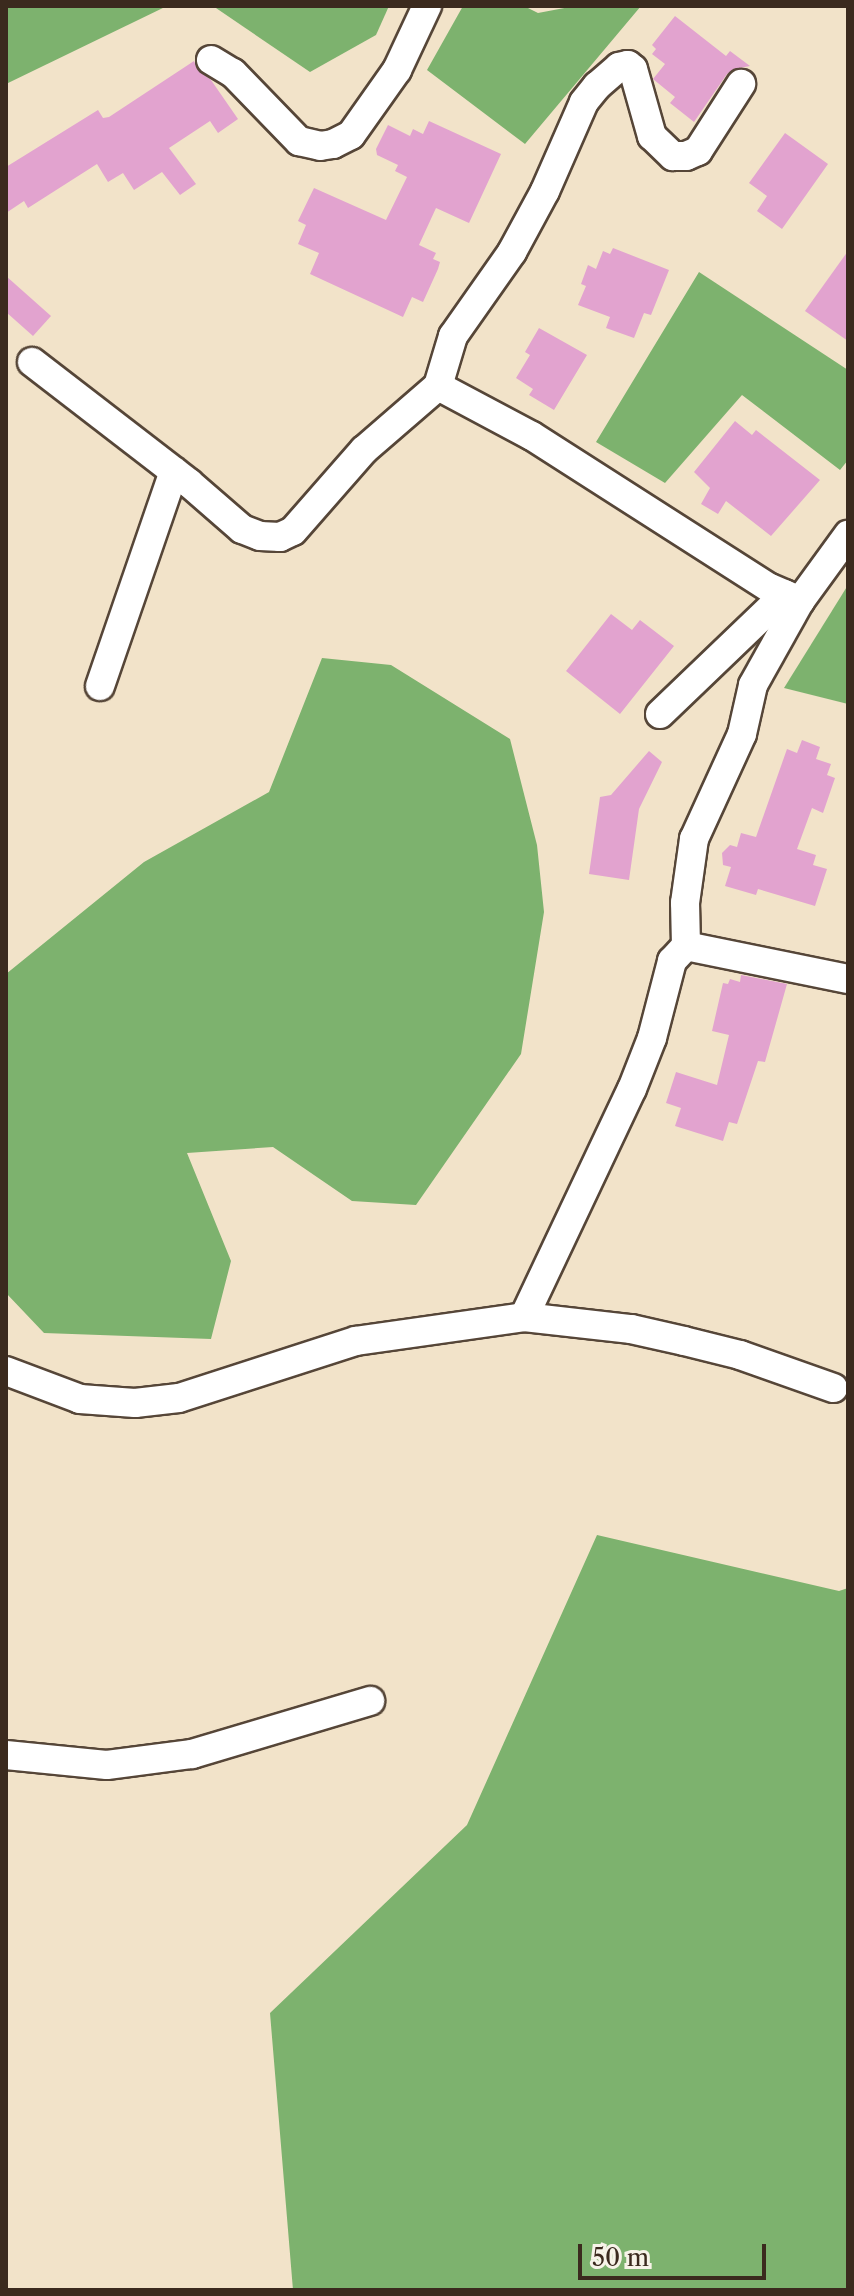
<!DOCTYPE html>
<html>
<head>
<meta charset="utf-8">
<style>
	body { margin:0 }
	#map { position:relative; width:854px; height:2296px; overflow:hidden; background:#f2e3c9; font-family:"Libre Caslon Text",serif }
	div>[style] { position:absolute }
	.forest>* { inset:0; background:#7db26e }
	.building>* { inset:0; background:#e2a3cf }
	.roads { filter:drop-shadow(2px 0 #564638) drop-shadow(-2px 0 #564638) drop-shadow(0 2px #564638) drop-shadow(0 -2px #564638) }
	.minor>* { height:28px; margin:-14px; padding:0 14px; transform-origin:14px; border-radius:14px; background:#fff }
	span { translate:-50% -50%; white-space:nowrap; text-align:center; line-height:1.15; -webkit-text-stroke:6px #f7f3e8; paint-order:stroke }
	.frame { position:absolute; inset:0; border:8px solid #3b2a1e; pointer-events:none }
	.scale { position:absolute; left:578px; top:2244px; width:188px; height:36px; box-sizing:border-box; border:4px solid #3b2a1e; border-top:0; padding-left:10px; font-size:24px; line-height:28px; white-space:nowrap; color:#3b2a1e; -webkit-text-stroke:6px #f7f3e8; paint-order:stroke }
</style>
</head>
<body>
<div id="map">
	<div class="forest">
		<i style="clip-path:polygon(6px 6px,167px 6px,6px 84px)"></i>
		<i style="clip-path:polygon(213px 6px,389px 6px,376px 35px,310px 72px)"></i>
		<i style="clip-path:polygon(463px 6px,524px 6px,538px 13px,575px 6px,641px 6px,525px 144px,427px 70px)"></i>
		<i style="clip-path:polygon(699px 272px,848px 370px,848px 460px,840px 470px,742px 395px,665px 483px,596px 442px)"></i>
		<i style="clip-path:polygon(848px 585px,848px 704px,784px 688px)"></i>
		<i style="clip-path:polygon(322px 658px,391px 665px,510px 739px,537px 845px,544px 912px,521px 1054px,416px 1205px,352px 1201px,273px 1147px,187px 1153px,231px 1261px,211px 1339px,44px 1333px,6px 1293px,6px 974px,144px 862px,269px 792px)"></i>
		<i style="clip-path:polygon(597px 1535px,839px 1591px,848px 1588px,848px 2290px,293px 2290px,270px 2013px,467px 1825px)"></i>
	</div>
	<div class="building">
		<i style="clip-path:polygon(675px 16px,726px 56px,730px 51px,750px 66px,734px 69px,727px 74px,694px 122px,670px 103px,675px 97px,653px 79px,665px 64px,652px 54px,656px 49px,652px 45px)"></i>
		<i style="clip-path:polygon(194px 61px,197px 69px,211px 80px,238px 119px,218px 133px,210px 121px,169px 148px,196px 184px,180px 195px,162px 172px,134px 190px,123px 173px,108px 182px,97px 164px,28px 208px,24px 201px,6px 213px,6px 167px,98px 110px,103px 118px,109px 117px)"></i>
		<i style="clip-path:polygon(429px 121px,501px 154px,469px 223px,436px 208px,419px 245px,436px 253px,433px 259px,440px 262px,438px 269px,423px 302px,412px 297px,403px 317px,310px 274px,319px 253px,298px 244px,306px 225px,298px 221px,314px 188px,386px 220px,407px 177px,395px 171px,398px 165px,377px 155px,376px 149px,388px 125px,410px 136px,413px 129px,423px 134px)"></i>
		<i style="clip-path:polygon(785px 133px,828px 164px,782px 229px,757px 211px,767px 196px,749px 183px)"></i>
		<i style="clip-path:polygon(613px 248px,669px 270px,651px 315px,644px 313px,634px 338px,606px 328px,610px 317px,578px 305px,586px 286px,581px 284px,588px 265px,596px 269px,603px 251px,610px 254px)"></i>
		<i style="clip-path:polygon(848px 251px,848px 341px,805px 311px)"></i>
		<i style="clip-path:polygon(6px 276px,51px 316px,33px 336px,6px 312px)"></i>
		<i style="clip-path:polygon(539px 328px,587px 355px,554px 410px,529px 395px,533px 389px,516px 378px,530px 355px,525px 352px)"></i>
		<i style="clip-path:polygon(735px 421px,752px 435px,756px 430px,820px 480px,771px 536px,726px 501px,718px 514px,701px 504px,710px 488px,694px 472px)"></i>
		<i style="clip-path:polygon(611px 614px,632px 630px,640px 620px,674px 646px,620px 714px,566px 671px)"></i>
		<i style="clip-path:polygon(802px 740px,820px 747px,816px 759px,831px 764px,827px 775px,835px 778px,823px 813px,812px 808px,797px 849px,816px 855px,813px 865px,827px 869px,815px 906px,758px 889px,756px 895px,725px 886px,731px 867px,723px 865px,722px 853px,730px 845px,737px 847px,741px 833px,756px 837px,787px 749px,797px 753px)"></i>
		<i style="clip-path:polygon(649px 751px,662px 762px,639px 809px,629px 880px,589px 874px,600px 797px,611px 795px)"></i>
		<i style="clip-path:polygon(741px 975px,787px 984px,765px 1062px,758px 1061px,737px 1124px,729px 1122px,723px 1141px,675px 1126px,681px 1108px,666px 1103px,676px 1072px,717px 1085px,729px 1035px,712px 1031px,723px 983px,728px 984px,730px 979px,740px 982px)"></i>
	</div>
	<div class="roads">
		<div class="minor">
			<i style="left:211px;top:60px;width:26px;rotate:31deg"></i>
			<i style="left:233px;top:73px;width:95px;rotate:45.9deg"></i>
			<i style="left:299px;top:141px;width:22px;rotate:13deg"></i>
			<i style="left:320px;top:146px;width:13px;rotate:-9deg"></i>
			<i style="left:333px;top:144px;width:20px;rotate:-27deg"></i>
			<i style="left:351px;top:135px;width:80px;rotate:-54.7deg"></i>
			<i style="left:397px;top:70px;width:71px;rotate:-64.9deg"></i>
			<i style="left:32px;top:362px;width:198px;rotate:37.6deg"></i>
			<i style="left:189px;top:483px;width:70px;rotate:41deg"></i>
			<i style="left:242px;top:529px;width:19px;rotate:21deg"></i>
			<i style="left:260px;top:536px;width:20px;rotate:3deg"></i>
			<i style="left:280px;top:537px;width:14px;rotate:-25deg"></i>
			<i style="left:293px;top:531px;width:108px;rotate:-48.8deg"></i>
			<i style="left:364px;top:450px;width:98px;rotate:-40.9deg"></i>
			<i style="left:438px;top:386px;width:52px;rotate:-73.3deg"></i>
			<i style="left:453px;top:336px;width:103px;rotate:-54.9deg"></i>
			<i style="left:512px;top:252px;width:69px;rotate:-61.6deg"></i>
			<i style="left:545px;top:191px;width:97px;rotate:-66.3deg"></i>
			<i style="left:584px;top:102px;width:21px;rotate:-51deg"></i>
			<i style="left:597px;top:86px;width:29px;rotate:-41deg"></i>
			<i style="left:619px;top:67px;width:9px;rotate:-13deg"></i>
			<i style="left:628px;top:65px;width:6px;rotate:39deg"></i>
			<i style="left:633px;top:69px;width:70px;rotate:74.2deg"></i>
			<i style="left:652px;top:136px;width:29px;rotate:44deg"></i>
			<i style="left:673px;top:156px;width:13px"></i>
			<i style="left:686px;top:156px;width:13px;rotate:-23deg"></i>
			<i style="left:698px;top:151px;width:80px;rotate:-57.3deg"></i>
			<i style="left:438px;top:386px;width:106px;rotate:28deg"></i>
			<i style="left:532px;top:436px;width:282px;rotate:32.6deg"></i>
			<i style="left:770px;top:588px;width:33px;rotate:23deg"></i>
			<i style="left:100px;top:686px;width:227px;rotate:-71deg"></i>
			<i style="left:660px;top:714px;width:173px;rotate:-43.8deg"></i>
			<i style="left:686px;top:946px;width:165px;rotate:11.5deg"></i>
			<i style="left:524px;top:1317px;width:108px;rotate:6.4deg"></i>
			<i style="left:631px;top:1329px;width:54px;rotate:12.8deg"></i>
			<i style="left:684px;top:1341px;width:58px;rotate:14deg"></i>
			<i style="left:740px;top:1355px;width:99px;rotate:19.5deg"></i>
			<i style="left:6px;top:1371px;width:79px;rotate:20.7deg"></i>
			<i style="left:80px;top:1399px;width:55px;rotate:4.2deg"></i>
			<i style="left:135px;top:1403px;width:44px;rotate:-6.5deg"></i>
			<i style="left:179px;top:1398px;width:186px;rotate:-17.9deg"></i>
			<i style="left:356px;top:1341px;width:170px;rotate:-8.1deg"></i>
			<i style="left:524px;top:1317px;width:252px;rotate:-64.7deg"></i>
			<i style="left:632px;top:1089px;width:55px;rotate:-68.6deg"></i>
			<i style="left:652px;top:1038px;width:80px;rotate:-75.4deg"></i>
			<i style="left:672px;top:961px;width:21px;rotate:-47deg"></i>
			<i style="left:686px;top:946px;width:43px;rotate:-91.3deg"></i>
			<i style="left:685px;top:903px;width:65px;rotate:-82deg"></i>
			<i style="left:694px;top:839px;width:115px;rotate:-65.4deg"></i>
			<i style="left:742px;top:734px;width:50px;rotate:-77.3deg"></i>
			<i style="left:753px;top:685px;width:96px;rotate:-60.8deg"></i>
			<i style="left:800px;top:601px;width:82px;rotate:-54deg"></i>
			<i style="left:6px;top:1755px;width:101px;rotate:5.7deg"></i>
			<i style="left:107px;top:1765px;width:86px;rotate:-7.4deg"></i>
			<i style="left:192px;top:1754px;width:186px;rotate:-16.6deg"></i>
		</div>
	</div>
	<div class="frame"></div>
	<div class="scale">50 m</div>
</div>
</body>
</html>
